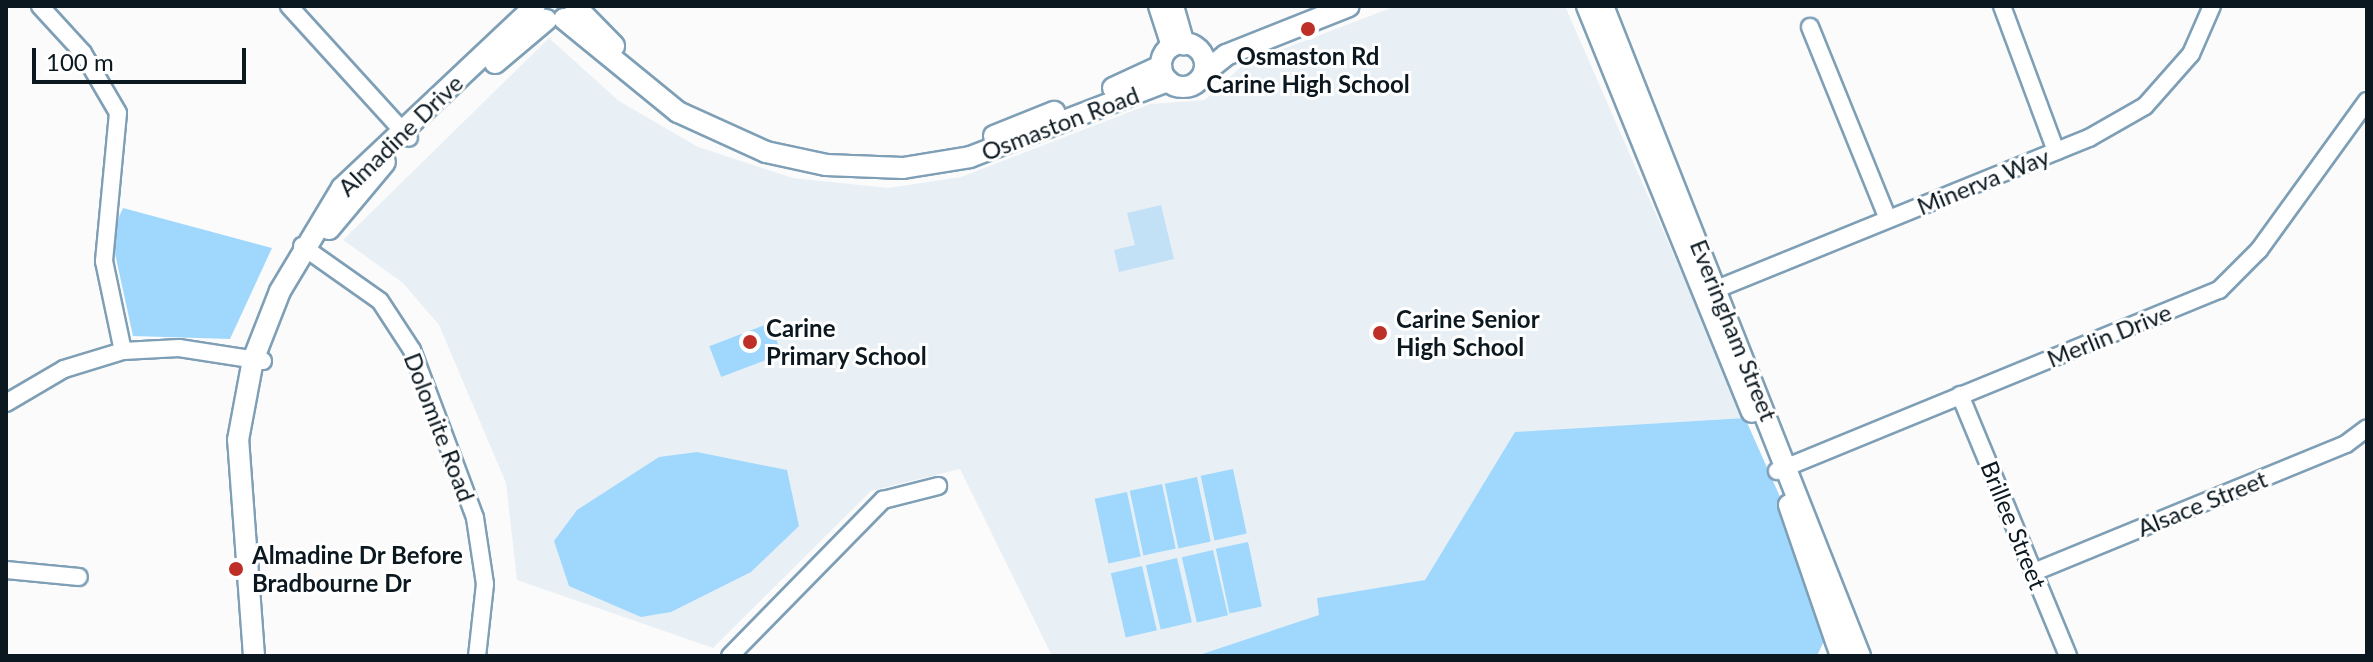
<!DOCTYPE html>
<html>
<head>
<meta charset="utf-8">
<style>
	body { margin:0 }
	#map { position:relative; width:2373px; height:662px; overflow:hidden; background:#fbfbfb; font-family:Lato,sans-serif }
	div>[style] { position:absolute }
	.built>* { inset:0; background:#e8f0f6 }
	.green>* { inset:0; background:#a0d8fd; transform-origin:0 0 }
	.water>* { inset:0; background:#c3e1f6 }
	.roads { filter:drop-shadow(2px 0 #7e9fb6) drop-shadow(-2px 0 #7e9fb6) drop-shadow(0 2px #7e9fb6) drop-shadow(0 -2px #7e9fb6) }
	.minor>* { height:16px; margin:-8px; padding:0 8px; transform-origin:8px; border-radius:8px; background:#fff }
	.tertiary>* { height:20px; margin:-10px; padding:0 10px; transform-origin:10px; border-radius:10px; background:#fff }
	.tertiary>.ring { margin:-10px; padding:0; box-sizing:content-box; background:none; border:20px solid #fff; border-radius:50% }
	.dots>* { width:22px; height:22px; translate:-50% -50%; box-sizing:border-box; border:4px solid #fff; border-radius:50% }
	span { translate:-50% -50%; white-space:nowrap; text-align:center; line-height:1.15; -webkit-text-stroke:6px #fff; paint-order:stroke }
	.poi-label { font-size:24px; color:#0b1820; font-weight:700 }
	.left { translate:0 -50%; text-align:left }
	.street-label { font-size:24px; color:#0b1820 }
	.frame { position:absolute; inset:0; border:8px solid #0b1820; pointer-events:none }
	.scale { position:absolute; left:32px; top:48px; width:214px; height:36px; box-sizing:border-box; border:4px solid #0b1820; border-top:0; padding-left:10px; font-size:24px; line-height:28px; white-space:nowrap; color:#0b1820; -webkit-text-stroke:6px #fff; paint-order:stroke }
</style>
</head>
<body>
<div id="map">
	<div class="built">
		<i style="clip-path:polygon(1396px 6px,1565px 6px,1745px 418px,1515px 433px,1425px 580px,1196px 656px,1052px 656px,960px 469px,871px 491px,713px 648px,517px 580px,506px 483px,439px 325px,403px 283px,343px 240px,549px 38px,619px 101px,698px 147px,793px 178px,888px 188px,961px 177px,1150px 104px,1205px 100px,1244px 64px)"></i>
	</div>
	<div class="green">
		<i style="clip-path:polygon(123px 208px,272px 248px,230px 339px,133px 336px,111px 235px)"></i>
		<i style="left:770px;top:323px;width:33px;height:65px;rotate:69deg"></i>
		<i style="clip-path:polygon(1745px 418px,1785px 508px,1824px 641px,1817px 656px,1196px 656px,1319px 615px,1317px 598px,1425px 580px,1515px 432px)"></i>
		<i style="clip-path:polygon(697px 452px,787px 470px,799px 526px,751px 572px,671px 612px,641px 617px,569px 586px,554px 541px,577px 510px,659px 457px)"></i>
		<i style="left:1233px;top:469px;width:66px;height:33px;rotate:78deg"></i>
		<i style="left:1197px;top:477px;width:66px;height:33px;rotate:78deg"></i>
		<i style="left:1162px;top:484px;width:66px;height:33px;rotate:78deg"></i>
		<i style="left:1127px;top:492px;width:66px;height:33px;rotate:78deg"></i>
		<i style="left:1248px;top:542px;width:66px;height:33px;rotate:78deg"></i>
		<i style="left:1213px;top:550px;width:67px;height:32px;rotate:77deg"></i>
		<i style="left:1177px;top:558px;width:66px;height:32px;rotate:77deg"></i>
		<i style="left:1142px;top:566px;width:66px;height:32px;rotate:77deg"></i>
	</div>
	<div class="water">
		<i style="clip-path:polygon(1161px 205px,1174px 259px,1119px 272px,1114px 250px,1135px 245px,1127px 213px)"></i>
	</div>
	<div class="roads">
		<div class="minor">
			<i style="left:40px;top:6px;width:64px;rotate:47.5deg"></i>
			<i style="left:83px;top:53px;width:69px;rotate:59.7deg"></i>
			<i style="left:118px;top:113px;width:149px;rotate:95.4deg"></i>
			<i style="left:104px;top:261px;width:92px;rotate:78.1deg"></i>
			<i style="left:289px;top:6px;width:178px;rotate:47.7deg"></i>
			<i style="left:2002px;top:6px;width:155px;rotate:69.6deg"></i>
			<i style="left:1810px;top:27px;width:207px;rotate:67.9deg"></i>
			<i style="left:302px;top:246px;width:95px;rotate:35.2deg"></i>
			<i style="left:380px;top:301px;width:59px;rotate:56.9deg"></i>
			<i style="left:412px;top:350px;width:179px;rotate:69.4deg"></i>
			<i style="left:475px;top:518px;width:67px;rotate:81.4deg"></i>
			<i style="left:485px;top:584px;width:72px;rotate:96.3deg"></i>
			<i style="left:1707px;top:293px;width:412px;rotate:-22.1deg"></i>
			<i style="left:2089px;top:138px;width:64px;rotate:-29.7deg"></i>
			<i style="left:2145px;top:106px;width:69px;rotate:-48.5deg"></i>
			<i style="left:2191px;top:54px;width:52px;rotate:-66.4deg"></i>
			<i style="left:1960px;top:395px;width:282px;rotate:67.5deg"></i>
			<i style="left:6px;top:403px;width:67px;rotate:-30.4deg"></i>
			<i style="left:64px;top:369px;width:62px;rotate:-17deg"></i>
			<i style="left:123px;top:351px;width:56px;rotate:-3.1deg"></i>
			<i style="left:179px;top:348px;width:85px;rotate:8.8deg"></i>
			<i style="left:1777px;top:471px;width:478px;rotate:-22.3deg"></i>
			<i style="left:2219px;top:290px;width:57px;rotate:-45deg"></i>
			<i style="left:2259px;top:250px;width:184px;rotate:-54.1deg"></i>
			<i style="left:6px;top:570px;width:73px;rotate:5.5deg"></i>
			<i style="left:2034px;top:572px;width:337px;rotate:-22.3deg"></i>
			<i style="left:2346px;top:444px;width:26px;rotate:-37deg"></i>
			<i style="left:730px;top:656px;width:219px;rotate:-45.6deg"></i>
			<i style="left:883px;top:500px;width:57px;rotate:-14.3deg"></i>
		</div>
		<div class="tertiary">
			<i style="left:575px;top:6px;width:56px;rotate:45.7deg"></i>
			<i style="left:1159px;top:6px;width:42px;rotate:72deg"></i>
			<i style="left:1173px;top:6px;width:40px;rotate:74deg"></i>
			<i style="left:1587px;top:6px;width:438px;rotate:67.9deg"></i>
			<i style="left:1603px;top:6px;width:699px;rotate:68.43deg"></i>
			<i style="left:564px;top:19px;width:147px;rotate:39.2deg"></i>
			<i style="left:678px;top:112px;width:97px;rotate:24.4deg"></i>
			<i style="left:766px;top:152px;width:61px;rotate:12.2deg"></i>
			<i style="left:826px;top:165px;width:77px;rotate:2.2deg"></i>
			<i style="left:903px;top:168px;width:68px;rotate:-9.3deg"></i>
			<i style="left:970px;top:157px;width:212px;rotate:-21deg"></i>
			<i class="ring" style="left:1161px;top:43px;width:24px;height:24px"></i>
			<i style="left:495px;top:63px;width:67px;rotate:-40.1deg"></i>
			<i style="left:1204px;top:73px;width:28px;rotate:-39deg"></i>
			<i style="left:1226px;top:55px;width:132px;rotate:-21.7deg"></i>
			<i style="left:1113px;top:88px;width:53px;rotate:-24.6deg"></i>
			<i style="left:994px;top:136px;width:65px;rotate:-21.8deg"></i>
			<i style="left:329px;top:229px;width:87px;rotate:-50.1deg"></i>
			<i style="left:1789px;top:505px;width:160px;rotate:71deg"></i>
			<i style="left:254px;top:656px;width:217px;rotate:-94.2deg"></i>
			<i style="left:238px;top:440px;width:81px;rotate:-79.4deg"></i>
			<i style="left:253px;top:360px;width:74px;rotate:-68.6deg"></i>
			<i style="left:280px;top:291px;width:120px;rotate:-59deg"></i>
			<i style="left:342px;top:188px;width:265px;rotate:-43.3deg"></i>
		</div>
	</div>
	<div class="dots">
		<i style="left:1308px;top:29px;background:#bd2f27"></i>
		<i style="left:1380px;top:333px;background:#bd2f27"></i>
		<i style="left:750px;top:342px;background:#bd2f27"></i>
		<i style="left:236px;top:569px;background:#bd2f27"></i>
	</div>
	<div class="poi-label">
		<span style="left:1308px;top:70px">Osmaston Rd<br>Carine High School</span>
		<span class="left" style="left:1396px;top:333px">Carine Senior<br>High School</span>
		<span class="left" style="left:766px;top:342px">Carine<br>Primary School</span>
		<span class="left" style="left:252px;top:569px">Almadine Dr Before<br>Bradbourne Dr</span>
	</div>
	<div class="street-label">
		<span style="left:1060px;top:123px;rotate:-21deg">Osmaston Road</span>
		<span style="left:400px;top:135px;rotate:-44deg">Almadine Drive</span>
		<span style="left:1983px;top:181px;rotate:-22deg">Minerva Way</span>
		<span style="left:1734px;top:330px;rotate:68deg">Everingham Street</span>
		<span style="left:2109px;top:335px;rotate:-22deg">Merlin Drive</span>
		<span style="left:440px;top:427px;rotate:69deg">Dolomite Road</span>
		<span style="left:2202px;top:503px;rotate:-22deg">Alsace Street</span>
		<span style="left:2014px;top:525px;rotate:68deg">Brillee Street</span>
	</div>
	<div class="frame"></div>
	<div class="scale">100 m</div>
</div>
</body>
</html>
